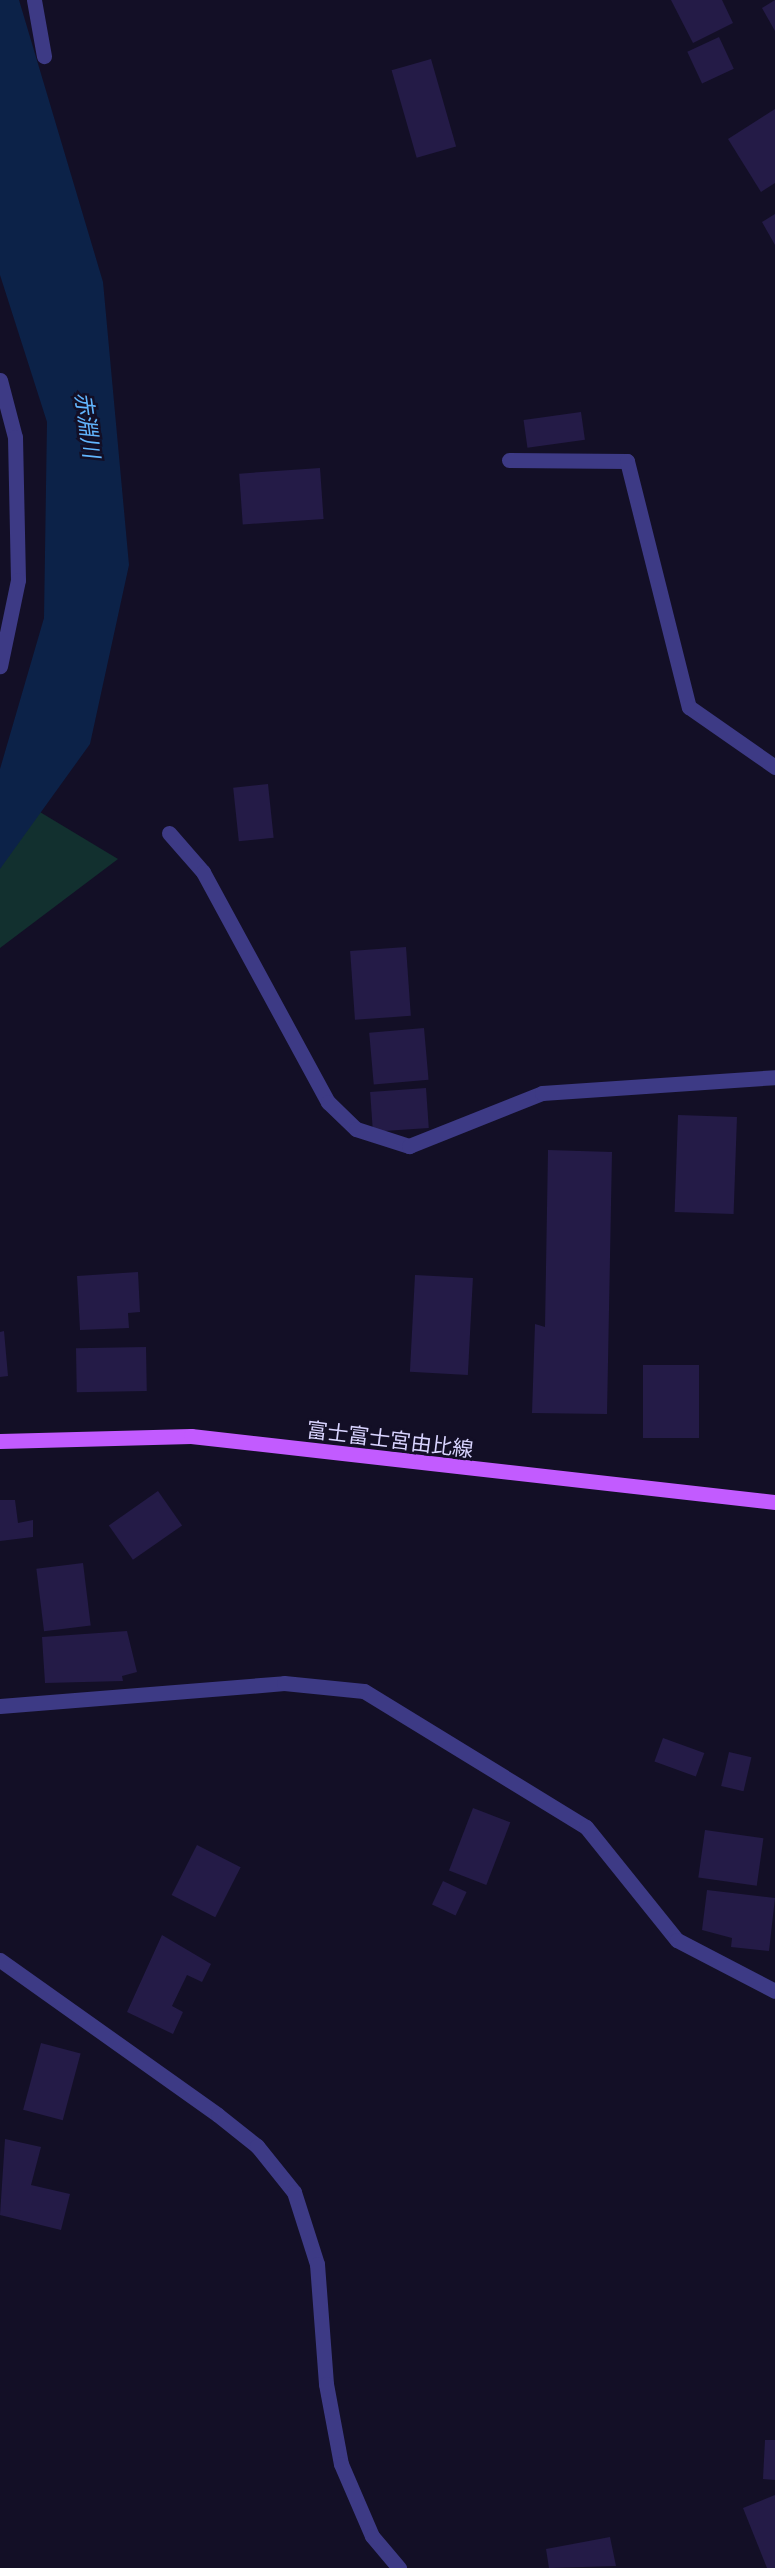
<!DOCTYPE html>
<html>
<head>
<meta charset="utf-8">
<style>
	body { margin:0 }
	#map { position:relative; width:775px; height:2568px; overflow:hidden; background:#130f26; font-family:"Titillium Web","Noto Sans JP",sans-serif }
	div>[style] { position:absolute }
	.green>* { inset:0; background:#12302f }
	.water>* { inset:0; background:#0c2248 }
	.building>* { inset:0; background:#241b47; transform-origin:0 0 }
	.minor>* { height:15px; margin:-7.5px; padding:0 7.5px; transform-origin:7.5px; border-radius:7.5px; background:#3d3a85 }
	.primary>* { height:15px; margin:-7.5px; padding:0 7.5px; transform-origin:7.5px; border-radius:7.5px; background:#c25bff }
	span { translate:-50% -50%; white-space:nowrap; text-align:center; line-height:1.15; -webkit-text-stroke:5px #130f26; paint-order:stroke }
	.street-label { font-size:21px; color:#d9d4ff }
	.water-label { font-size:22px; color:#62b6ff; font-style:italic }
</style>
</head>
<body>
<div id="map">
	<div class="green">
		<i style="clip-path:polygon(0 788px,118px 859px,0 948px)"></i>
	</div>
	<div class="water">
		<i style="clip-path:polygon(0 0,19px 0,103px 282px,129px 565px,90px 744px,0 869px,0 769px,44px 618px,47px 422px,0 275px)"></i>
	</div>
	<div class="building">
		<i style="clip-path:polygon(671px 0,722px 0,733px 23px,693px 43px)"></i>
		<i style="clip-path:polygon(775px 0,775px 31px,762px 8px)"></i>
		<i style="left:719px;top:37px;width:35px;height:35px;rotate:65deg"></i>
		<i style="left:431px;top:59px;width:91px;height:41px;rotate:74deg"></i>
		<i style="clip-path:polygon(775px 109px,775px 183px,761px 192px,728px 139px)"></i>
		<i style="clip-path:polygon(775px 214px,775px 245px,762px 222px)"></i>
		<i style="left:581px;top:412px;width:28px;height:58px;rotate:82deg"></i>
		<i style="left:320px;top:468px;width:51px;height:81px;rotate:86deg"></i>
		<i style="left:268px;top:784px;width:54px;height:35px;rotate:84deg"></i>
		<i style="left:406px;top:947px;width:69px;height:56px;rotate:86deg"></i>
		<i style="left:424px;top:1028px;width:52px;height:55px;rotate:85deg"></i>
		<i style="left:426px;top:1088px;width:40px;height:56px;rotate:86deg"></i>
		<i style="left:678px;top:1115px;width:59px;height:97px;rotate:2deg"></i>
		<i style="clip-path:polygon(548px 1150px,612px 1152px,607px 1414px,532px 1413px,535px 1324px,545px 1327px)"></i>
		<i style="clip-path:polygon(138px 1272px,140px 1312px,128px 1313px,129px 1328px,80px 1330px,77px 1276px)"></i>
		<i style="left:415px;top:1275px;width:58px;height:97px;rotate:3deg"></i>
		<i style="clip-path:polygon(4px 1331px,8px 1376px,0 1377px,0 1332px)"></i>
		<i style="left:146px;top:1347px;width:44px;height:70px;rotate:89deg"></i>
		<i style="left:643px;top:1365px;width:56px;height:73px"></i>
		<i style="left:158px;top:1491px;width:42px;height:60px;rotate:55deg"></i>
		<i style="clip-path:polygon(0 1500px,15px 1500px,18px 1523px,33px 1520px,33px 1537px,0 1541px)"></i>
		<i style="left:83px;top:1563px;width:63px;height:47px;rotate:83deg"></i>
		<i style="clip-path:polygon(127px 1631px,137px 1672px,122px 1676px,123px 1681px,45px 1683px,42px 1637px)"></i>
		<i style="left:663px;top:1738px;width:44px;height:25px;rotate:20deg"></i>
		<i style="left:729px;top:1752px;width:23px;height:35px;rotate:13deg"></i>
		<i style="left:473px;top:1808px;width:40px;height:67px;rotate:21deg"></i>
		<i style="left:705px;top:1830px;width:59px;height:48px;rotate:8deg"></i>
		<i style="left:197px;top:1845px;width:49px;height:56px;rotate:27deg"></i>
		<i style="left:443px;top:1881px;width:26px;height:26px;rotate:25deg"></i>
		<i style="clip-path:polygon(707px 1890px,775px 1898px,769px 1951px,731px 1947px,732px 1938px,702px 1930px)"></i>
		<i style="clip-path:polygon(162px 1935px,211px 1964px,202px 1982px,187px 1975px,172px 2006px,183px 2012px,173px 2034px,127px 2012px)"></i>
		<i style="left:41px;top:2043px;width:41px;height:69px;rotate:15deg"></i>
		<i style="clip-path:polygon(5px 2139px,41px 2147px,31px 2185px,70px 2194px,61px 2230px,0 2215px)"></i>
		<i style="clip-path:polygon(765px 2440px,775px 2440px,775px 2480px,763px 2479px)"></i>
		<i style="clip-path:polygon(775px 2495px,775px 2568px,767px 2568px,743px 2508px)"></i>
		<i style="clip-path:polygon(610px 2537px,616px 2566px,549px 2568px,546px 2549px)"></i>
	</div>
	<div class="minor">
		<i style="left:34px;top:0;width:57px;rotate:79.9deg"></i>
		<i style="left:0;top:380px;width:59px;rotate:75.3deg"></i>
		<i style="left:15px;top:437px;width:143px;rotate:88.8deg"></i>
		<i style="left:18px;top:580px;width:88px;rotate:101.8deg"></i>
		<i style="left:509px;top:460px;width:118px;rotate:0.5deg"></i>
		<i style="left:627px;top:461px;width:254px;rotate:75.9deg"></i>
		<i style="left:689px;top:707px;width:105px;rotate:34.9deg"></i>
		<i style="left:169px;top:833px;width:52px;rotate:48.9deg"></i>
		<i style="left:203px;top:872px;width:262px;rotate:61.5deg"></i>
		<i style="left:328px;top:1102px;width:39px;rotate:44deg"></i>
		<i style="left:356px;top:1129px;width:56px;rotate:17.8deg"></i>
		<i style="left:409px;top:1146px;width:143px;rotate:-21.7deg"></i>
		<i style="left:542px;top:1093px;width:234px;rotate:-3.9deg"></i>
		<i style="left:0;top:1706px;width:285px;rotate:-4.6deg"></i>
		<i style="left:284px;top:1683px;width:80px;rotate:5.7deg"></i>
		<i style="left:364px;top:1691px;width:260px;rotate:31.5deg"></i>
		<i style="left:586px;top:1827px;width:145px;rotate:51.2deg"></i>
		<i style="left:677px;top:1940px;width:110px;rotate:27.5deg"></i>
		<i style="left:0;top:1960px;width:267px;rotate:35.4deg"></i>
		<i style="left:218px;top:2115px;width:50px;rotate:38.5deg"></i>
		<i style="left:257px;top:2146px;width:59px;rotate:51.2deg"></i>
		<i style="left:294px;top:2192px;width:76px;rotate:72.3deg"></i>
		<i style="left:317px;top:2264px;width:120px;rotate:85.7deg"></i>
		<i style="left:326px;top:2384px;width:81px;rotate:79.4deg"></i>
		<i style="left:341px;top:2464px;width:78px;rotate:66.7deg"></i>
		<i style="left:372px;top:2536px;width:42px;rotate:49.8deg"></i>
	</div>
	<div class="primary">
		<i style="left:0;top:1441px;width:191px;rotate:-1.5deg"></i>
		<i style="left:191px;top:1436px;width:588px;rotate:6.45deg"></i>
	</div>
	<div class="street-label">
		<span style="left:390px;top:1439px;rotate:7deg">富士富士宮由比線</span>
	</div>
	<div class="water-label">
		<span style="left:87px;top:425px;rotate:82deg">赤淵川</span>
	</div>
</div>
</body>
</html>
